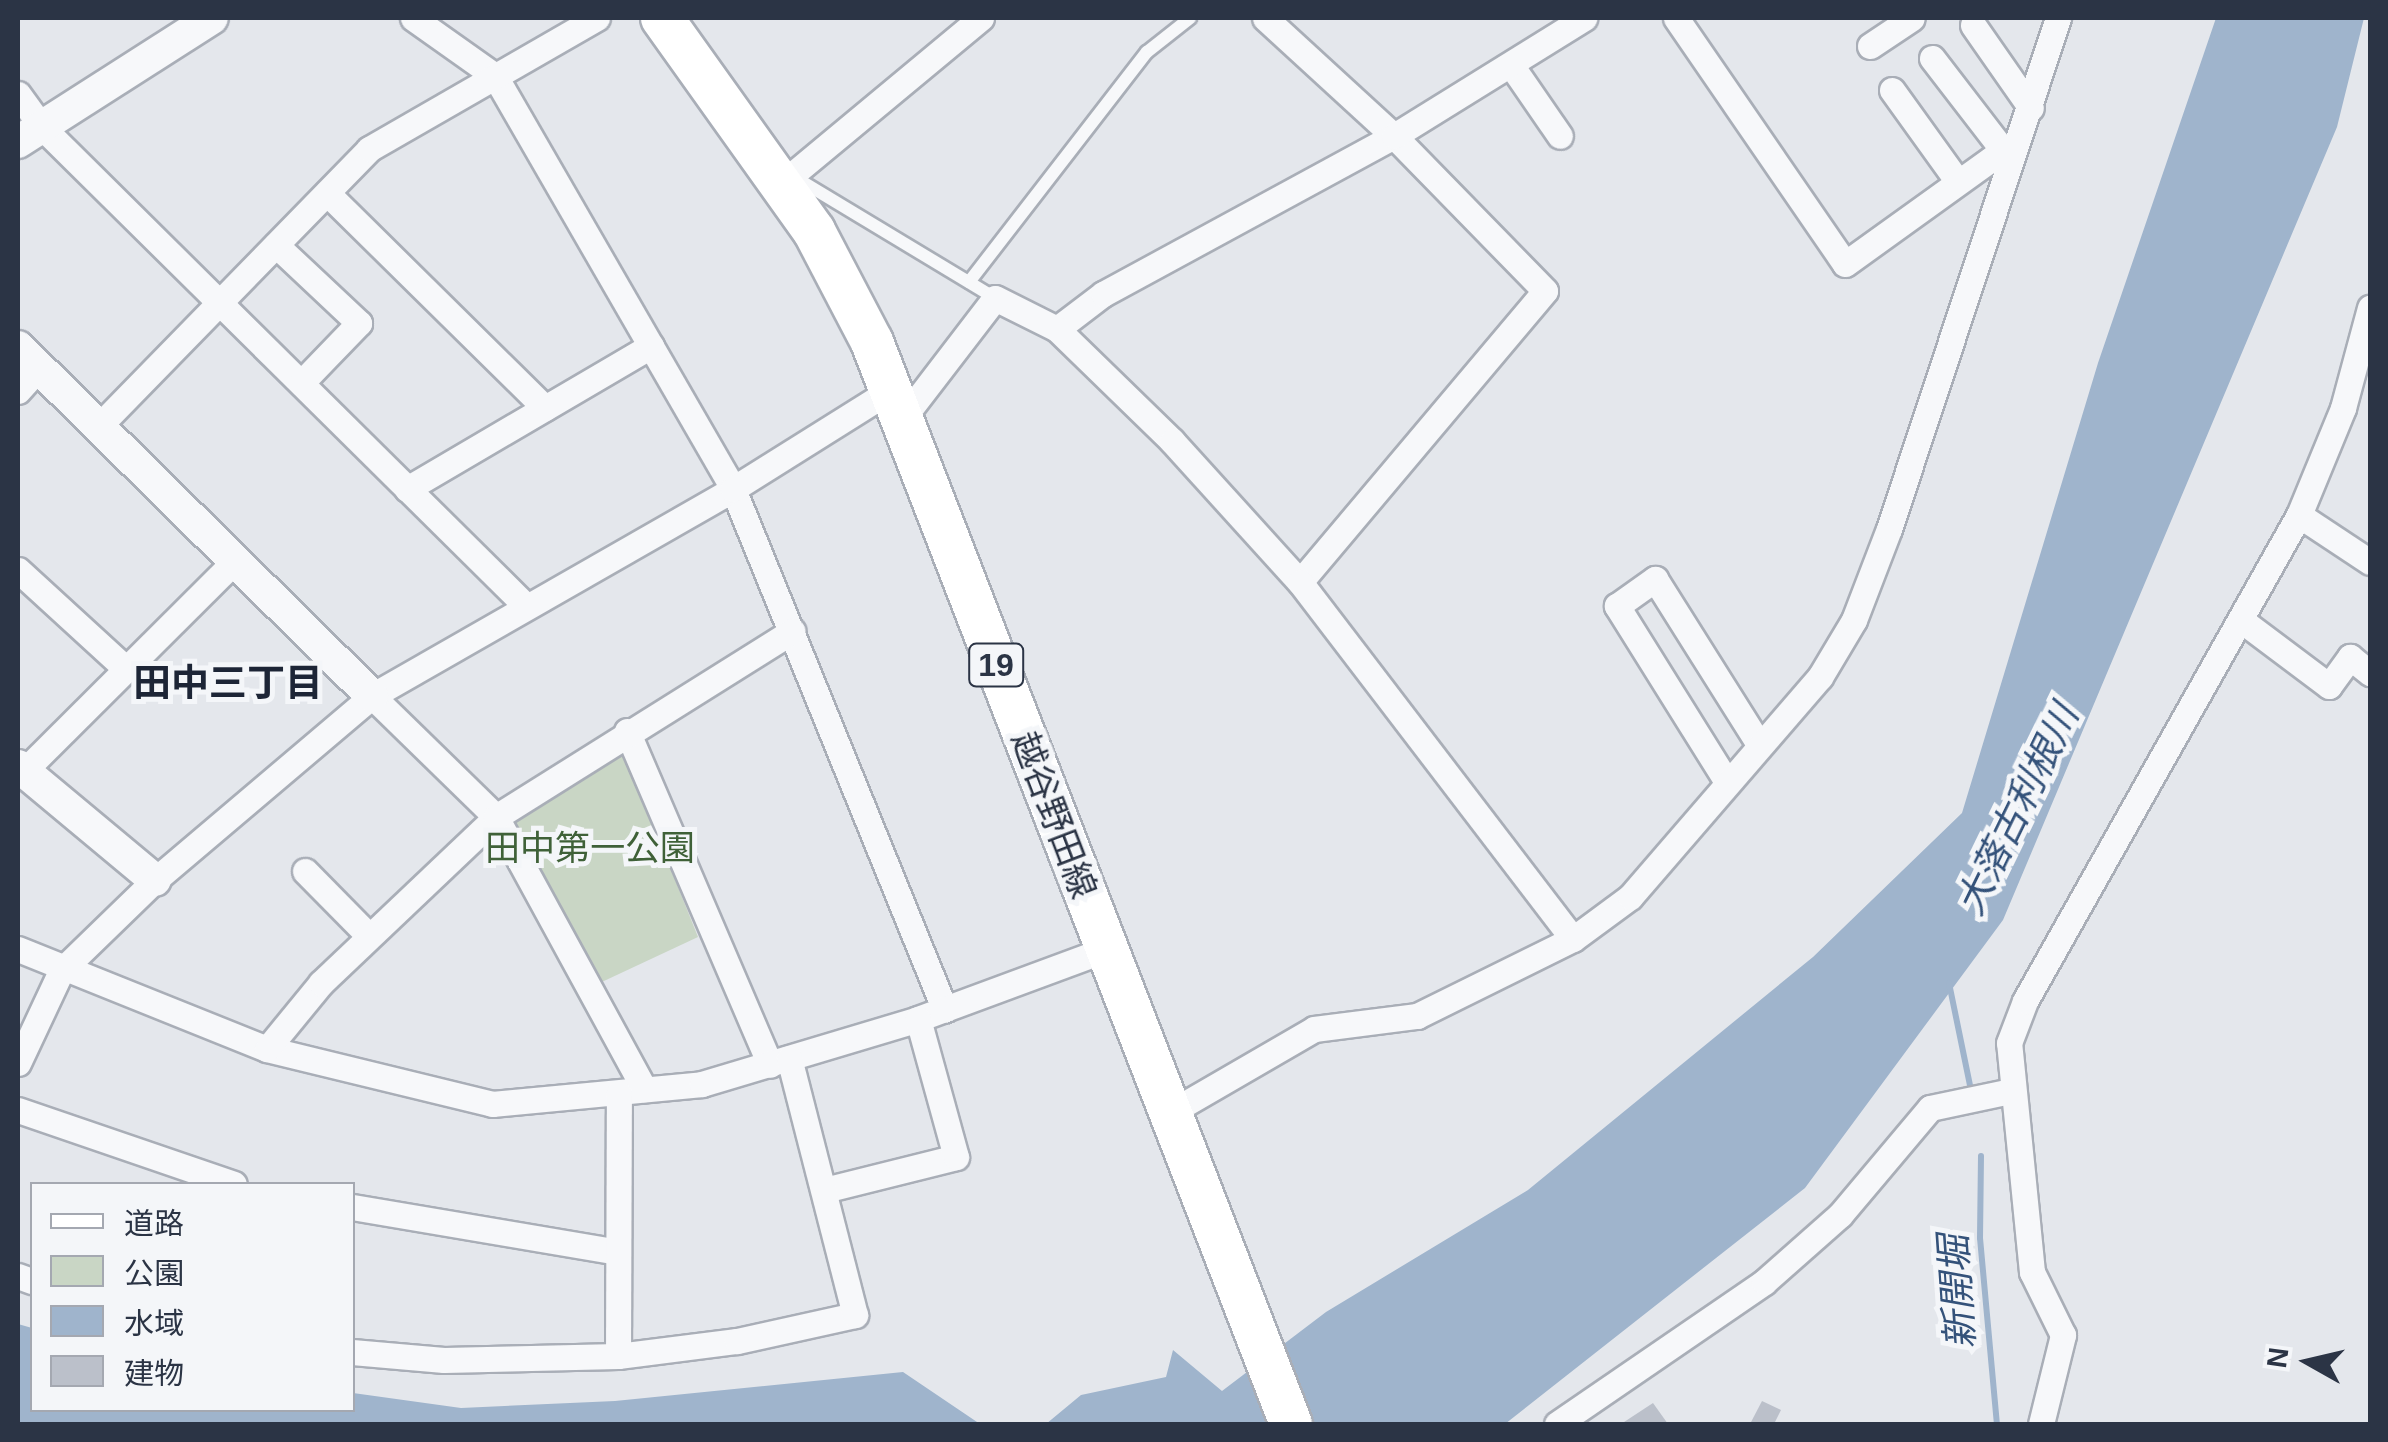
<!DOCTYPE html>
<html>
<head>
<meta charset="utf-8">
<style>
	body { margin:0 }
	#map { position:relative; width:2388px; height:1442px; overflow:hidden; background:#e4e7ec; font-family:Arial,"Noto Sans JP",sans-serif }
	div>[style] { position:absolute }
	.green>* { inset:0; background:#c9d6c5 }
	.water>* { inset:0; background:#9fb4cc }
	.stream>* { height:6px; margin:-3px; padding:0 3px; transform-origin:3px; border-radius:3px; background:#9fb4cc }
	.building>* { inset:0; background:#bbc0ca }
	.roads { filter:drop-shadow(2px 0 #a9aeb7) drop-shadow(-2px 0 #a9aeb7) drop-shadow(0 2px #a9aeb7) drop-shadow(0 -2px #a9aeb7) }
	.service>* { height:12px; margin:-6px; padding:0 6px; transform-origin:6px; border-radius:6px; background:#f7f8fa }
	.minor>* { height:25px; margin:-12.5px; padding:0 12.5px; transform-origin:12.5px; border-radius:12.5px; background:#f7f8fa }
	.tertiary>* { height:32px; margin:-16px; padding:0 16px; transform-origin:16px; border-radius:16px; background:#f7f8fa }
	.primary>* { height:42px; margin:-21px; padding:0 21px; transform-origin:21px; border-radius:21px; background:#fff }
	span { translate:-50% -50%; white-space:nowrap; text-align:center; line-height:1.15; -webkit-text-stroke:10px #f4f6f9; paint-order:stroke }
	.shield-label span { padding:2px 8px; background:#f4f6f9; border:2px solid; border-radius:8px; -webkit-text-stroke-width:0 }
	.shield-label { font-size:32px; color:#2b3445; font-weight:700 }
	.street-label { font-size:35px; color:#2b3445 }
	.park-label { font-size:35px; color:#3f6138 }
	.neighbourhood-label { font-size:38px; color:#1d2536; font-weight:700 }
	.water-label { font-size:38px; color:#34527a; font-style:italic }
	.frame { position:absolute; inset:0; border:20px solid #2b3445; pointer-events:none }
	.legend { position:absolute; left:30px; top:1182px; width:325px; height:230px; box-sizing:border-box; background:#f4f6f9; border:2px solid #a4a8b1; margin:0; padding:12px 18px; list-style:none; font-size:30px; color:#2b3445 }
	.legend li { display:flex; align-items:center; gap:20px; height:50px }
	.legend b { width:50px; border:2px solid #a4a8b1 }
	.north { position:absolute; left:2258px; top:1312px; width:100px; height:100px; -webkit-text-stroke:8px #f4f6f9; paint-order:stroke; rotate:278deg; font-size:28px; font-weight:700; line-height:40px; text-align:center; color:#2b3445 }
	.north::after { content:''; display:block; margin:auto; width:35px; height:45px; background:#2b3445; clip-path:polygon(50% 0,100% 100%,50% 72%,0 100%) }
</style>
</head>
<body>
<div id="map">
	<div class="green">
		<i style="clip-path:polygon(623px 749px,698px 937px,589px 988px,500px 823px)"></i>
	</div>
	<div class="water">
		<i style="clip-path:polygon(2216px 18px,2364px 18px,2337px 127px,2003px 920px,1805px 1188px,1505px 1424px,1046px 1424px,1081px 1395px,1166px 1377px,1173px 1350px,1222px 1391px,1326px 1312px,1528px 1190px,1813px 957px,1962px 813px,2098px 363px)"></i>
		<i style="clip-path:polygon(18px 1324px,32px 1328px,32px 1410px,352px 1410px,353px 1393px,461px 1408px,615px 1401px,903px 1372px,980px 1424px,18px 1424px)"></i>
	</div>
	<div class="stream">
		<i style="left:1949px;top:983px;width:104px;rotate:78.4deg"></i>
		<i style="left:1981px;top:1156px;width:82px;rotate:90.7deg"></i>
		<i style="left:1980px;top:1238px;width:187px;rotate:84.8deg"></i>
	</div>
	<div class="building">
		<i style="clip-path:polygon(1762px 1401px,1781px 1410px,1774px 1424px,1750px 1424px)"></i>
		<i style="clip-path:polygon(1653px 1403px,1668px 1424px,1621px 1424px)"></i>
	</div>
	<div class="roads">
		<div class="service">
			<i style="left:796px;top:178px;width:232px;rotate:31.1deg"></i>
			<i style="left:969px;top:282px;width:291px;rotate:-52.3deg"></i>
			<i style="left:1147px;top:52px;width:55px;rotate:-38.3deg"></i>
		</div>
		<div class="minor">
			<i style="left:413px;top:18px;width:100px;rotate:35.3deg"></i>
			<i style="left:495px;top:76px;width:477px;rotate:60deg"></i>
			<i style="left:733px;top:489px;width:562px;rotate:67.86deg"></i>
			<i style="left:1265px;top:18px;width:175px;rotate:42.5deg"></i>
			<i style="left:1394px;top:136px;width:216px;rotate:45.7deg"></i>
			<i style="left:1545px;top:291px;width:380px;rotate:130.1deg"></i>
			<i style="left:1676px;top:18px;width:298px;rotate:55.5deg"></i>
			<i style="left:1845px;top:264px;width:183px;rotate:-35.7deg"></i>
			<i style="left:1994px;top:157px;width:15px;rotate:4deg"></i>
			<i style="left:1973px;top:25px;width:101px;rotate:55.1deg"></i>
			<i style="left:1870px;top:46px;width:50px;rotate:-33.7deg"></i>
			<i style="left:1932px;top:58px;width:126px;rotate:52.4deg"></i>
			<i style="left:1511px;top:65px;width:86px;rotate:55.4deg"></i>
			<i style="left:1892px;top:90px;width:113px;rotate:54.3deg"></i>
			<i style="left:18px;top:94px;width:41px;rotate:54deg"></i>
			<i style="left:42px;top:127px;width:681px;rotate:44.7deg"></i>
			<i style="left:781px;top:184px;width:260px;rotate:-39.7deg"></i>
			<i style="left:327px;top:193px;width:306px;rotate:44.6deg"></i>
			<i style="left:276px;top:245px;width:114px;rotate:43.2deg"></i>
			<i style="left:359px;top:323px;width:83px;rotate:134deg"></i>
			<i style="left:1057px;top:329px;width:58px;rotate:-37.3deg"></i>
			<i style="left:1103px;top:294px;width:331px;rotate:-28.5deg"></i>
			<i style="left:1394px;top:136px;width:224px;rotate:-31.8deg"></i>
			<i style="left:18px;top:391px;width:31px;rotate:-48deg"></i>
			<i style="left:903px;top:418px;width:151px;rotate:-52.5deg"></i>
			<i style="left:995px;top:298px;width:69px;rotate:26.6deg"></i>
			<i style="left:1057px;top:329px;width:161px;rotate:44.2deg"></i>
			<i style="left:1172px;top:441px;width:190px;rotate:47.8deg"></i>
			<i style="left:1300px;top:582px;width:449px;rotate:52.6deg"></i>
			<i style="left:99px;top:426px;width:387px;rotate:-45.7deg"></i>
			<i style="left:369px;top:149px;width:263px;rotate:-29.9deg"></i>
			<i style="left:407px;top:489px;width:283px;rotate:-30.4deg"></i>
			<i style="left:2299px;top:515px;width:85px;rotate:33.5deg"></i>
			<i style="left:18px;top:570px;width:147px;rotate:42.5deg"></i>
			<i style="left:2241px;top:620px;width:110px;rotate:36.9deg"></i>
			<i style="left:2329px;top:686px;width:36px;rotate:-54deg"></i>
			<i style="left:2350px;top:657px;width:26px;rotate:39deg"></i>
			<i style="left:372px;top:696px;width:173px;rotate:44.3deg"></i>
			<i style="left:496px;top:817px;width:310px;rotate:61.4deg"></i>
			<i style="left:627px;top:731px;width:363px;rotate:66.8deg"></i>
			<i style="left:24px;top:771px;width:298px;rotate:-44.9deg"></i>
			<i style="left:1727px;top:782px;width:208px;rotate:-122deg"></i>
			<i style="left:1617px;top:606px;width:47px;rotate:-35.4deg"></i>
			<i style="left:1655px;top:579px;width:195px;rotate:57.8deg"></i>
			<i style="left:305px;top:871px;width:91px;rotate:45.4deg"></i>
			<i style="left:18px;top:949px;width:268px;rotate:21.9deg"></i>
			<i style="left:267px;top:1049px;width:232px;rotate:13.7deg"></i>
			<i style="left:492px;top:1104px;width:211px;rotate:-5.4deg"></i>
			<i style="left:702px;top:1084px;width:226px;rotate:-16.7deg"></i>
			<i style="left:918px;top:1019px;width:202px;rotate:-20.3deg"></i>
			<i style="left:267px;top:1049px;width:85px;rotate:-50.7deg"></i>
			<i style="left:321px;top:983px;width:241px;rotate:-43.5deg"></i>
			<i style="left:496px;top:817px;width:350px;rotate:-32.1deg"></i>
			<i style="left:18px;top:1063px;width:102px;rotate:-64.9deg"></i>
			<i style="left:61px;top:971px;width:131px;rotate:-44.1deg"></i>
			<i style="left:155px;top:880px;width:285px;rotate:-40.3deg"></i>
			<i style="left:372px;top:696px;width:416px;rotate:-29.8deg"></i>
			<i style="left:733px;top:489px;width:186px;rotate:-32.1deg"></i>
			<i style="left:18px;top:1110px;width:228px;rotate:18.9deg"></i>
			<i style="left:1171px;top:1112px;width:165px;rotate:-30.1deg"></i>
			<i style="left:1314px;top:1029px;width:104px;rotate:-7.2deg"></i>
			<i style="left:1417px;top:1016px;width:174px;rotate:-26.3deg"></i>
			<i style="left:1573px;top:939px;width:71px;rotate:-36.4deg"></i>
			<i style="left:1630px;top:897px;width:291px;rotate:-49.2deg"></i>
			<i style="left:1820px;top:677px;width:66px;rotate:-59.2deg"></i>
			<i style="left:1854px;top:620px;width:97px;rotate:-69deg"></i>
			<i style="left:1889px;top:529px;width:538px;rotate:-71.7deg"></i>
			<i style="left:824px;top:1190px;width:136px;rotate:-14deg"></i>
			<i style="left:956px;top:1157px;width:143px;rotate:-105.4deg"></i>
			<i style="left:352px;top:1207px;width:269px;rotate:9.6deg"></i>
			<i style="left:18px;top:1276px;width:15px;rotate:20deg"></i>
			<i style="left:352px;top:1352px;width:92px;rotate:5deg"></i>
			<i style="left:444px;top:1360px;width:174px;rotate:-1.3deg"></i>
			<i style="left:618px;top:1356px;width:120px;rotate:-7.2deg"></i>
			<i style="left:737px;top:1341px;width:121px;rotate:-12.4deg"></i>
			<i style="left:855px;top:1315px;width:265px;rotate:-104.4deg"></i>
			<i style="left:618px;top:1356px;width:263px;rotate:-89.8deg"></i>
			<i style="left:1557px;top:1424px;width:251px;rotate:-34.4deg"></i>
			<i style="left:1764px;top:1282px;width:101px;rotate:-41.4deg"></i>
			<i style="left:1840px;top:1215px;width:140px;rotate:-49.9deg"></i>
			<i style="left:1930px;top:1108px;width:83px;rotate:-11.9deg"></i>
			<i style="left:2041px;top:1424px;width:92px;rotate:-76.1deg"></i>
			<i style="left:2063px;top:1335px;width:70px;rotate:-116.2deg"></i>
			<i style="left:2032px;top:1272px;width:230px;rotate:-95.7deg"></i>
			<i style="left:2009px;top:1043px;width:45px;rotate:-69.1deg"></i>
			<i style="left:2025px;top:1001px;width:558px;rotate:-60.59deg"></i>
			<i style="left:2299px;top:515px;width:116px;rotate:-67.6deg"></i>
			<i style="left:2343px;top:408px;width:104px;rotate:-74.9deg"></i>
		</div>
		<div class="tertiary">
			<i style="left:18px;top:142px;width:230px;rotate:-32.6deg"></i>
			<i style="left:18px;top:347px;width:497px;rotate:44.6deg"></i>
			<i style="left:18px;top:766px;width:178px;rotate:39.8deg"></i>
		</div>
		<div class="primary">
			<i style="left:662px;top:18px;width:262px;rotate:54.5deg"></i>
			<i style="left:814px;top:231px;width:125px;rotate:62.4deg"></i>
			<i style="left:872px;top:342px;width:1160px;rotate:68.83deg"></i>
		</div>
	</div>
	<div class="shield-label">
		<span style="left:996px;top:665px">19</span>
	</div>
	<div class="street-label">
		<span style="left:1054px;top:815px;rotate:69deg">越谷野田線</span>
	</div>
	<div class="park-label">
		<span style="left:590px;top:848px">田中第一公園</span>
	</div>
	<div class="neighbourhood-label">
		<span style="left:228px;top:684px">田中三丁目</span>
	</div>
	<div class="water-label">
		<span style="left:2018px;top:810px;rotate:-64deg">大落古利根川</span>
		<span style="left:1958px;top:1292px;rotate:-94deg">新開堀</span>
	</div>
	<div class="frame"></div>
	<ul class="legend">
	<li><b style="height:12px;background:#fff"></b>道路</li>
	<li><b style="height:28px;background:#c9d6c5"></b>公園</li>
	<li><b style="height:28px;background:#9fb4cc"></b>水域</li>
	<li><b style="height:28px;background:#bbc0ca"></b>建物</li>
	</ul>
	<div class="north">N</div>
</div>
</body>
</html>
